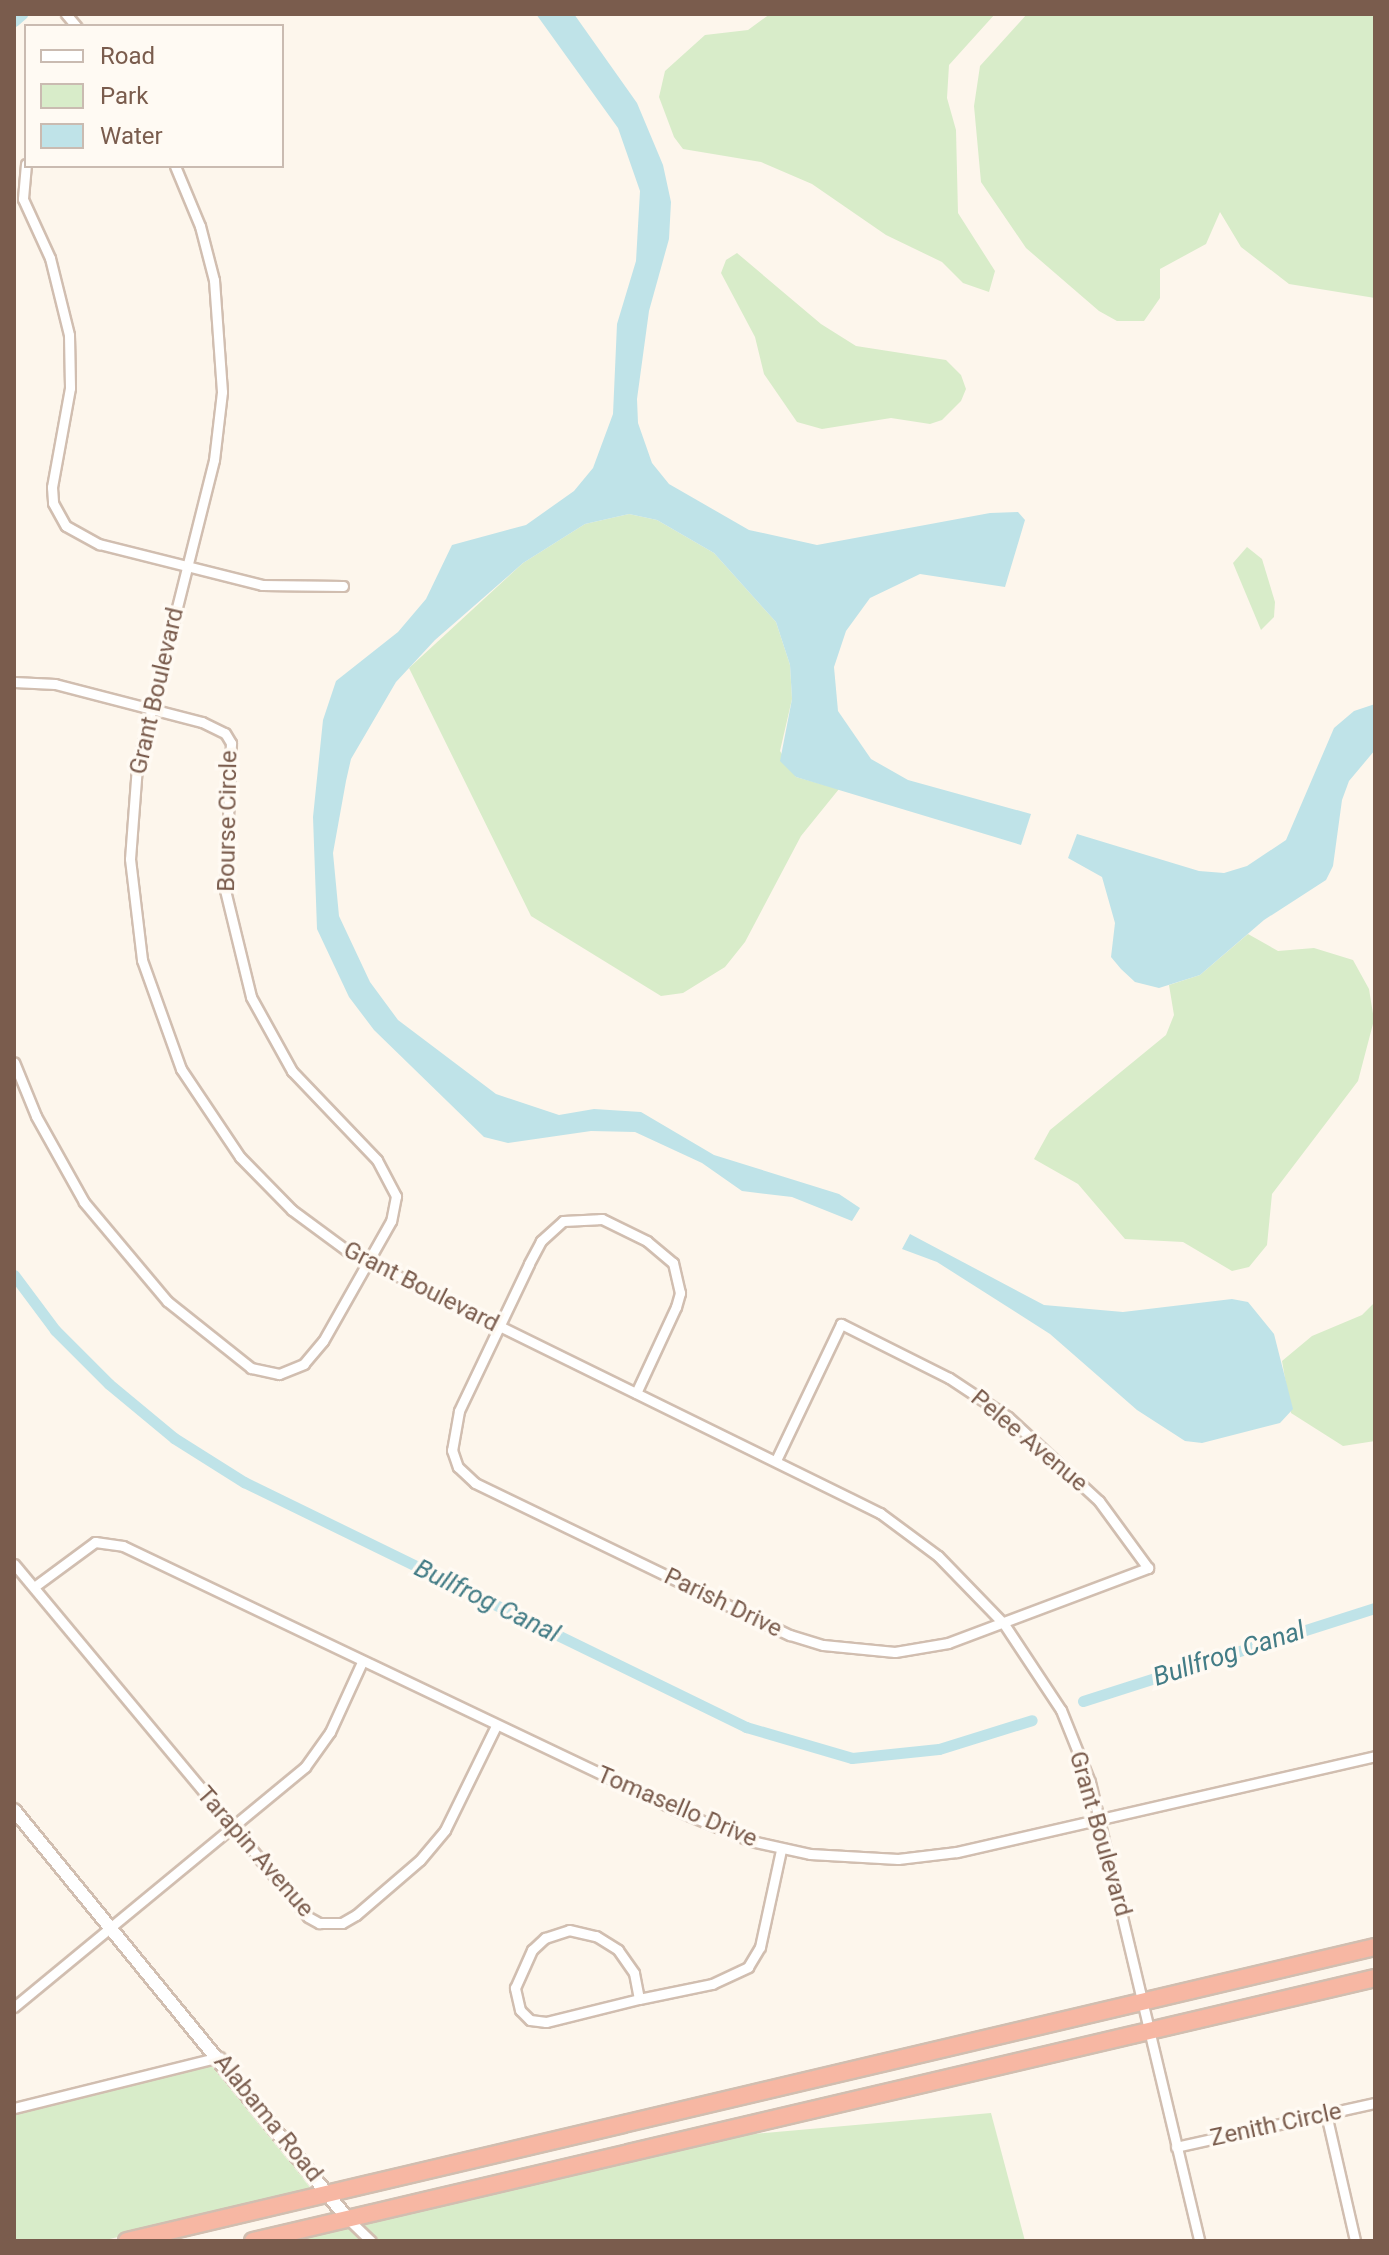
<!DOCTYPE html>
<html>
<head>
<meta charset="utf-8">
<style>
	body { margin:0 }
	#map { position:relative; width:1389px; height:2255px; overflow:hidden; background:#fdf6ec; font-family:Roboto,sans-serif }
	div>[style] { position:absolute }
	.green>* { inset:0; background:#d8ecc9 }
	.water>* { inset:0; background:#bfe3e8 }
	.canal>* { height:11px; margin:-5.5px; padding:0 5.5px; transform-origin:5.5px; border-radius:5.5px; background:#bfe3e8 }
	.roads { filter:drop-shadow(2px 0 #d1beb0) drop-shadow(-2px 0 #d1beb0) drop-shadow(0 2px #d1beb0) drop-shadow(0 -2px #d1beb0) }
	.street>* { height:9px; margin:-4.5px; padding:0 4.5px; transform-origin:4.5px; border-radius:4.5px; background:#fff }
	.secondary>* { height:12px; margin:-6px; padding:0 6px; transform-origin:6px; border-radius:6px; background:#fff }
	.highway>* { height:16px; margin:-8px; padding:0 8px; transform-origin:8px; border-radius:8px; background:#f7b7a3 }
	span { translate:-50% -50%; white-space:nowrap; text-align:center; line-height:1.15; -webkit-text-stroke:7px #fffaf3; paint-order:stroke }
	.street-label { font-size:24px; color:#7a5c4d }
	.water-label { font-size:26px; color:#437c86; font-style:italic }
	.frame { position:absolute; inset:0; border:16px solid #7a5c4d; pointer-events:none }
	.legend { position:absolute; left:24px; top:24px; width:260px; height:144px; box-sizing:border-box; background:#fffaf3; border:2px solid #cabbb1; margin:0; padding:10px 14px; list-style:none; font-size:24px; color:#7a5c4d }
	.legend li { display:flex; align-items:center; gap:16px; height:40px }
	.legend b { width:40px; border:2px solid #cabbb1 }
</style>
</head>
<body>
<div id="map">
	<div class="green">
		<i style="clip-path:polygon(770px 14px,995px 14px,949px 65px,947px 98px,956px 130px,958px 213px,995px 271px,989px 292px,963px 283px,942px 262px,886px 235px,812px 184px,761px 162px,683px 149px,674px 137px,659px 97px,665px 71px,705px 35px,748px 30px)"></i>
		<i style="clip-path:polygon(1027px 14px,1375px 14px,1375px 298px,1289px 284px,1241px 247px,1220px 212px,1206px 244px,1160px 269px,1160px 298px,1144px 321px,1117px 321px,1099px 311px,1026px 248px,981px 182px,974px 106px,980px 66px)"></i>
		<i style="clip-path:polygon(737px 253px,821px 324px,856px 346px,946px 360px,961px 375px,966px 389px,961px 401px,942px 420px,930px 424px,891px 418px,822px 429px,797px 422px,764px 374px,755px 337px,721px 273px,726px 260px)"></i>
		<i style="clip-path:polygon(629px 514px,657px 520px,714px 553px,776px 622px,790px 665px,792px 699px,780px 751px,796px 777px,839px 789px,801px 836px,745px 942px,725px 967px,683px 993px,661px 996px,531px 916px,409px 668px,523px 563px,585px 524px)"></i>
		<i style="clip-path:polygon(1247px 547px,1262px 559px,1275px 602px,1274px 617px,1261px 630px,1233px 563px)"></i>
		<i style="clip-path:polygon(1248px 934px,1278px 951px,1314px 948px,1353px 960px,1369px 989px,1374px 1020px,1358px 1081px,1272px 1194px,1267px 1245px,1249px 1267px,1232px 1271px,1183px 1242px,1125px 1239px,1078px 1184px,1034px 1159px,1050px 1130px,1166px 1035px,1174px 1015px,1169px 985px,1200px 975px)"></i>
		<i style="clip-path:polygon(1375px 1302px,1375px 1441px,1343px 1446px,1291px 1413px,1282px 1361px,1312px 1336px,1362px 1315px)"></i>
		<i style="clip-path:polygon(210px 2055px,319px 2190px,101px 2241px,14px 2241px,14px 2108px)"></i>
		<i style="clip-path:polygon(991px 2113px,1025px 2241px,278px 2241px,742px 2135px)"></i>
	</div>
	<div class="water">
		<i style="clip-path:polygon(536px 14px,574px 14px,637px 103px,663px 165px,671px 202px,669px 239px,649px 311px,637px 399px,638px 423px,652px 463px,669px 484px,749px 530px,817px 545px,990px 513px,1018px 512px,1025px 520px,1005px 587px,920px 574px,870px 598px,846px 631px,834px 667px,838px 711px,871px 759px,908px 780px,1031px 814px,1021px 845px,796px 777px,780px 761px,792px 699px,790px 665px,776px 622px,714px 553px,657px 520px,629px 514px,585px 524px,523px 563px,435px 640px,396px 682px,351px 759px,346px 781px,333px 853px,339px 916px,370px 982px,398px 1020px,496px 1094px,559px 1115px,594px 1109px,641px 1112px,714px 1155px,839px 1194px,860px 1208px,852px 1221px,792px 1197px,742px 1191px,702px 1163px,635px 1132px,591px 1131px,508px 1143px,484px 1137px,374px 1030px,349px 997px,317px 929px,313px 817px,323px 720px,336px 681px,398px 632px,426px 599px,452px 545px,526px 525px,574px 491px,593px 468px,613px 414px,617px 324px,636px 261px,640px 191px,618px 128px)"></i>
		<i style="clip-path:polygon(1375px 704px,1375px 750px,1349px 781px,1342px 800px,1333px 866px,1326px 880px,1264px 920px,1200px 975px,1159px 988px,1135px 982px,1121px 969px,1111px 957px,1115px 923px,1102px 877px,1068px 858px,1077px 834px,1199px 871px,1224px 873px,1247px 866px,1286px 840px,1334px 728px,1354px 711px)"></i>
		<i style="clip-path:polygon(910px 1234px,1044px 1305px,1123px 1312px,1232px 1299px,1248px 1302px,1274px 1334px,1293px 1409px,1280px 1423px,1202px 1443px,1185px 1441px,1137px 1410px,1050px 1334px,937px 1262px,902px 1249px)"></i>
	</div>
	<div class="canal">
		<i style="left:14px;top:21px;width:11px;rotate:-41deg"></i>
		<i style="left:14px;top:1275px;width:69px;rotate:53.3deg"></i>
		<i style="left:55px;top:1330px;width:76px;rotate:45deg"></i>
		<i style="left:109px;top:1384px;width:85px;rotate:39.7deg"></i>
		<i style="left:174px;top:1438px;width:83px;rotate:32.2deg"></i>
		<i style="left:244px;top:1482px;width:559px;rotate:26.01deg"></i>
		<i style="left:746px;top:1727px;width:110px;rotate:16.3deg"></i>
		<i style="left:852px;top:1758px;width:87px;rotate:-5.9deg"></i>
		<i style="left:939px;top:1749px;width:97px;rotate:-17.3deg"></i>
		<i style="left:1083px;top:1701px;width:306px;rotate:-17.7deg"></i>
	</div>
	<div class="roads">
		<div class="street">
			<i style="left:66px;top:14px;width:16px;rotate:50deg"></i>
			<i style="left:26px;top:164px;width:35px;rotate:95deg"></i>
			<i style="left:23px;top:199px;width:65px;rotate:65.4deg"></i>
			<i style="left:50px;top:258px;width:79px;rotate:76.1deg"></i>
			<i style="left:69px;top:335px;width:53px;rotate:88.9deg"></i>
			<i style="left:70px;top:388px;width:101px;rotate:100.3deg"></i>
			<i style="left:52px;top:487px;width:16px;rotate:86deg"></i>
			<i style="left:53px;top:503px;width:26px;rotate:61deg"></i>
			<i style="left:66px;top:526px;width:38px;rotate:29deg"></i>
			<i style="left:99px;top:544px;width:168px;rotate:14.1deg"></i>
			<i style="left:262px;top:585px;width:81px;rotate:0.7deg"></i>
			<i style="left:175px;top:166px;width:65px;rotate:67.4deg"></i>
			<i style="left:200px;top:226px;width:56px;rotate:75.5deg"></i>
			<i style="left:214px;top:280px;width:112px;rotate:85.9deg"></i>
			<i style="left:222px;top:392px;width:68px;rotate:96.7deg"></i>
			<i style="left:214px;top:460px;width:316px;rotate:104.1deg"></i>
			<i style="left:137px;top:766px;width:93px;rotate:94.3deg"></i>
			<i style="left:130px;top:859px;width:102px;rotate:83.2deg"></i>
			<i style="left:142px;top:960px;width:116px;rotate:70.3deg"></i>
			<i style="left:181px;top:1069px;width:106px;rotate:56.2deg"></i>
			<i style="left:240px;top:1157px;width:74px;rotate:45.5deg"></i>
			<i style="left:292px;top:1210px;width:71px;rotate:36.4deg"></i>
			<i style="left:349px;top:1252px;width:592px;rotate:26.18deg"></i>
			<i style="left:880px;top:1513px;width:72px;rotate:36.6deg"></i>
			<i style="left:938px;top:1556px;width:95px;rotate:45.9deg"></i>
			<i style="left:1004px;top:1624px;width:103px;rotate:56.5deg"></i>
			<i style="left:1061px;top:1710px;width:78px;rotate:68.1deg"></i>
			<i style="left:1090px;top:1782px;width:472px;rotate:76.6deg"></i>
			<i style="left:14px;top:682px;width:41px;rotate:2.8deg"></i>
			<i style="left:55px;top:684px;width:152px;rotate:14.5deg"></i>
			<i style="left:202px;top:722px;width:25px;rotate:26deg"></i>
			<i style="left:225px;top:733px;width:12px;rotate:59deg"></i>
			<i style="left:231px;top:743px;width:147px;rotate:92.3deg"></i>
			<i style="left:225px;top:890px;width:110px;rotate:76.3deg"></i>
			<i style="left:251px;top:997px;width:85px;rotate:61deg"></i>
			<i style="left:292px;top:1071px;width:123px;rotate:46.3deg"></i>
			<i style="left:377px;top:1160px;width:41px;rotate:62.2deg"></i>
			<i style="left:396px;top:1196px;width:25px;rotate:101deg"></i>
			<i style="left:391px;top:1221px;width:138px;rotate:119.5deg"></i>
			<i style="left:323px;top:1341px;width:30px;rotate:130deg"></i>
			<i style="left:304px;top:1364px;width:27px;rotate:158deg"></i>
			<i style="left:279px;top:1374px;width:29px;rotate:-168deg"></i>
			<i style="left:251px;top:1368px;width:107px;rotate:-141.4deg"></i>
			<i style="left:167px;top:1301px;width:129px;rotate:-130deg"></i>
			<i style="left:84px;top:1202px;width:98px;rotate:-119.2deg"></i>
			<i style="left:36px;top:1116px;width:58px;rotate:-112.2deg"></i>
			<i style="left:636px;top:1393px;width:95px;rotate:-65.1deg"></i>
			<i style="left:676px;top:1307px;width:15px;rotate:-74deg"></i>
			<i style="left:680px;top:1293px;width:31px;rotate:-103deg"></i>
			<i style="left:673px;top:1263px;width:34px;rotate:-140deg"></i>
			<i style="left:647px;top:1241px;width:50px;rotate:-153.9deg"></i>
			<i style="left:602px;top:1219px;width:39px;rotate:177deg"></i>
			<i style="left:563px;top:1221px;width:30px;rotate:138deg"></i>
			<i style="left:541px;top:1241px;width:26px;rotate:118deg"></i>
			<i style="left:529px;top:1264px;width:163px;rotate:115.5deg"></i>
			<i style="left:459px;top:1411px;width:40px;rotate:100deg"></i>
			<i style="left:452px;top:1450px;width:18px;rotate:71deg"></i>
			<i style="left:458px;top:1467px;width:23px;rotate:43deg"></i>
			<i style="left:475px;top:1483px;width:350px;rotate:25.8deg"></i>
			<i style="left:790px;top:1635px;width:34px;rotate:17deg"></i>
			<i style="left:823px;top:1645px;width:72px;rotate:5.6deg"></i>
			<i style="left:895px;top:1652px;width:54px;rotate:-9.6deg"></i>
			<i style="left:948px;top:1643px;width:214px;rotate:-20.6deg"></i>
			<i style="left:1148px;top:1568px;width:83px;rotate:-126.2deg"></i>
			<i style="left:1099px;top:1501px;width:124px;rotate:-137.3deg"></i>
			<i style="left:1008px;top:1417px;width:71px;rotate:-146.5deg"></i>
			<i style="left:949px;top:1378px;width:121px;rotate:-153.4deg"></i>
			<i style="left:841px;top:1324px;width:151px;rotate:115.5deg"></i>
			<i style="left:14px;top:1564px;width:459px;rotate:50.2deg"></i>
			<i style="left:308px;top:1917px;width:13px;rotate:29deg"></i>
			<i style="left:319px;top:1923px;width:23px"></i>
			<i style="left:342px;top:1923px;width:16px;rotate:-30deg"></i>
			<i style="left:356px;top:1915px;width:84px;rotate:-40.7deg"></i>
			<i style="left:420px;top:1860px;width:39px;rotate:-50deg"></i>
			<i style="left:445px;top:1830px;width:116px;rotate:-63.9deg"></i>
			<i style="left:34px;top:1587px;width:76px;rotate:-36.4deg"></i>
			<i style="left:95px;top:1542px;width:28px;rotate:8deg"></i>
			<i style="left:123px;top:1546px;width:620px;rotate:25.49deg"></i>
			<i style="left:683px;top:1813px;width:74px;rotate:22.4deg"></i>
			<i style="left:751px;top:1841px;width:60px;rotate:12.4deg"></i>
			<i style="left:810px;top:1854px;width:88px;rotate:3.3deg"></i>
			<i style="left:898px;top:1859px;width:59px;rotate:-6.8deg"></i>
			<i style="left:957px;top:1852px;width:429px;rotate:-12.9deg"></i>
			<i style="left:569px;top:1930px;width:28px;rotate:13deg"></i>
			<i style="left:596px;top:1936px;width:26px;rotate:32deg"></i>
			<i style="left:618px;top:1950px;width:28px;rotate:55deg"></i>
			<i style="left:634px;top:1973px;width:26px;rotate:79deg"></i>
			<i style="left:639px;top:1999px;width:96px;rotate:166.1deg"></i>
			<i style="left:546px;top:2022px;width:16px;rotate:-173deg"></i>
			<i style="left:530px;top:2020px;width:14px;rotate:-135deg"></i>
			<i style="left:520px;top:2010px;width:23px;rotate:-103deg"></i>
			<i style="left:515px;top:1988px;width:42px;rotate:-65.9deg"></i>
			<i style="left:532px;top:1950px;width:18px;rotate:-43deg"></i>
			<i style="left:545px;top:1938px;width:25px;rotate:-18deg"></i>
			<i style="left:639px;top:1999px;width:75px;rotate:-11.6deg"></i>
			<i style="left:712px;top:1984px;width:40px;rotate:-25deg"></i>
			<i style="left:748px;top:1967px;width:23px;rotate:-59deg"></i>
			<i style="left:760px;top:1947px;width:99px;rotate:-77.8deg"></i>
			<i style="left:14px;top:2007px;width:377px;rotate:-39.5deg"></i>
			<i style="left:305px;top:1767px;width:43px;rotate:-54.5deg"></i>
			<i style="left:330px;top:1732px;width:77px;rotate:-65.4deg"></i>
			<i style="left:14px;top:2108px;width:212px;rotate:-13.9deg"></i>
			<i style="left:1326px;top:2114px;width:130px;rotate:77.1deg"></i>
			<i style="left:1176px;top:2147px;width:204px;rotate:-12.5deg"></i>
			<i style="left:347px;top:2218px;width:33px;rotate:44deg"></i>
		</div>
		<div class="secondary">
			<i style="left:14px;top:1810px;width:527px;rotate:50.78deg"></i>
		</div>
		<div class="highway">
			<i style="left:127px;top:2241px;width:1282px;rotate:-13.26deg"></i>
			<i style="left:253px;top:2241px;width:1152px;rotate:-13.19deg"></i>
		</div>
	</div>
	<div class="street-label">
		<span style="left:157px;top:691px;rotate:-77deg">Grant Boulevard</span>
		<span style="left:228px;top:821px;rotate:-89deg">Bourse Circle</span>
		<span style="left:421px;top:1287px;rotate:27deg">Grant Boulevard</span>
		<span style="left:1029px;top:1441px;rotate:40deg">Pelee Avenue</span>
		<span style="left:723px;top:1603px;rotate:26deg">Parish Drive</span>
		<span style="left:677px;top:1807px;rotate:23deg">Tomasello Drive</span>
		<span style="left:1100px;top:1834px;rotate:74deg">Grant Boulevard</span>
		<span style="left:255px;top:1852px;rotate:49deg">Tarapin Avenue</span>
		<span style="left:268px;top:2118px;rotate:51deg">Alabama Road</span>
		<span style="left:1276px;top:2125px;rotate:-12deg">Zenith Circle</span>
	</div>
	<div class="water-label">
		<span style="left:487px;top:1601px;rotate:26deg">Bullfrog Canal</span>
		<span style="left:1229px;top:1654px;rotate:-18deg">Bullfrog Canal</span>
	</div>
	<div class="frame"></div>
	<ul class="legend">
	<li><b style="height:10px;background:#fff"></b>Road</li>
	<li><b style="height:22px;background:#d8ecc9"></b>Park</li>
	<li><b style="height:22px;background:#bfe3e8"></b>Water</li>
	</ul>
</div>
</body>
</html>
